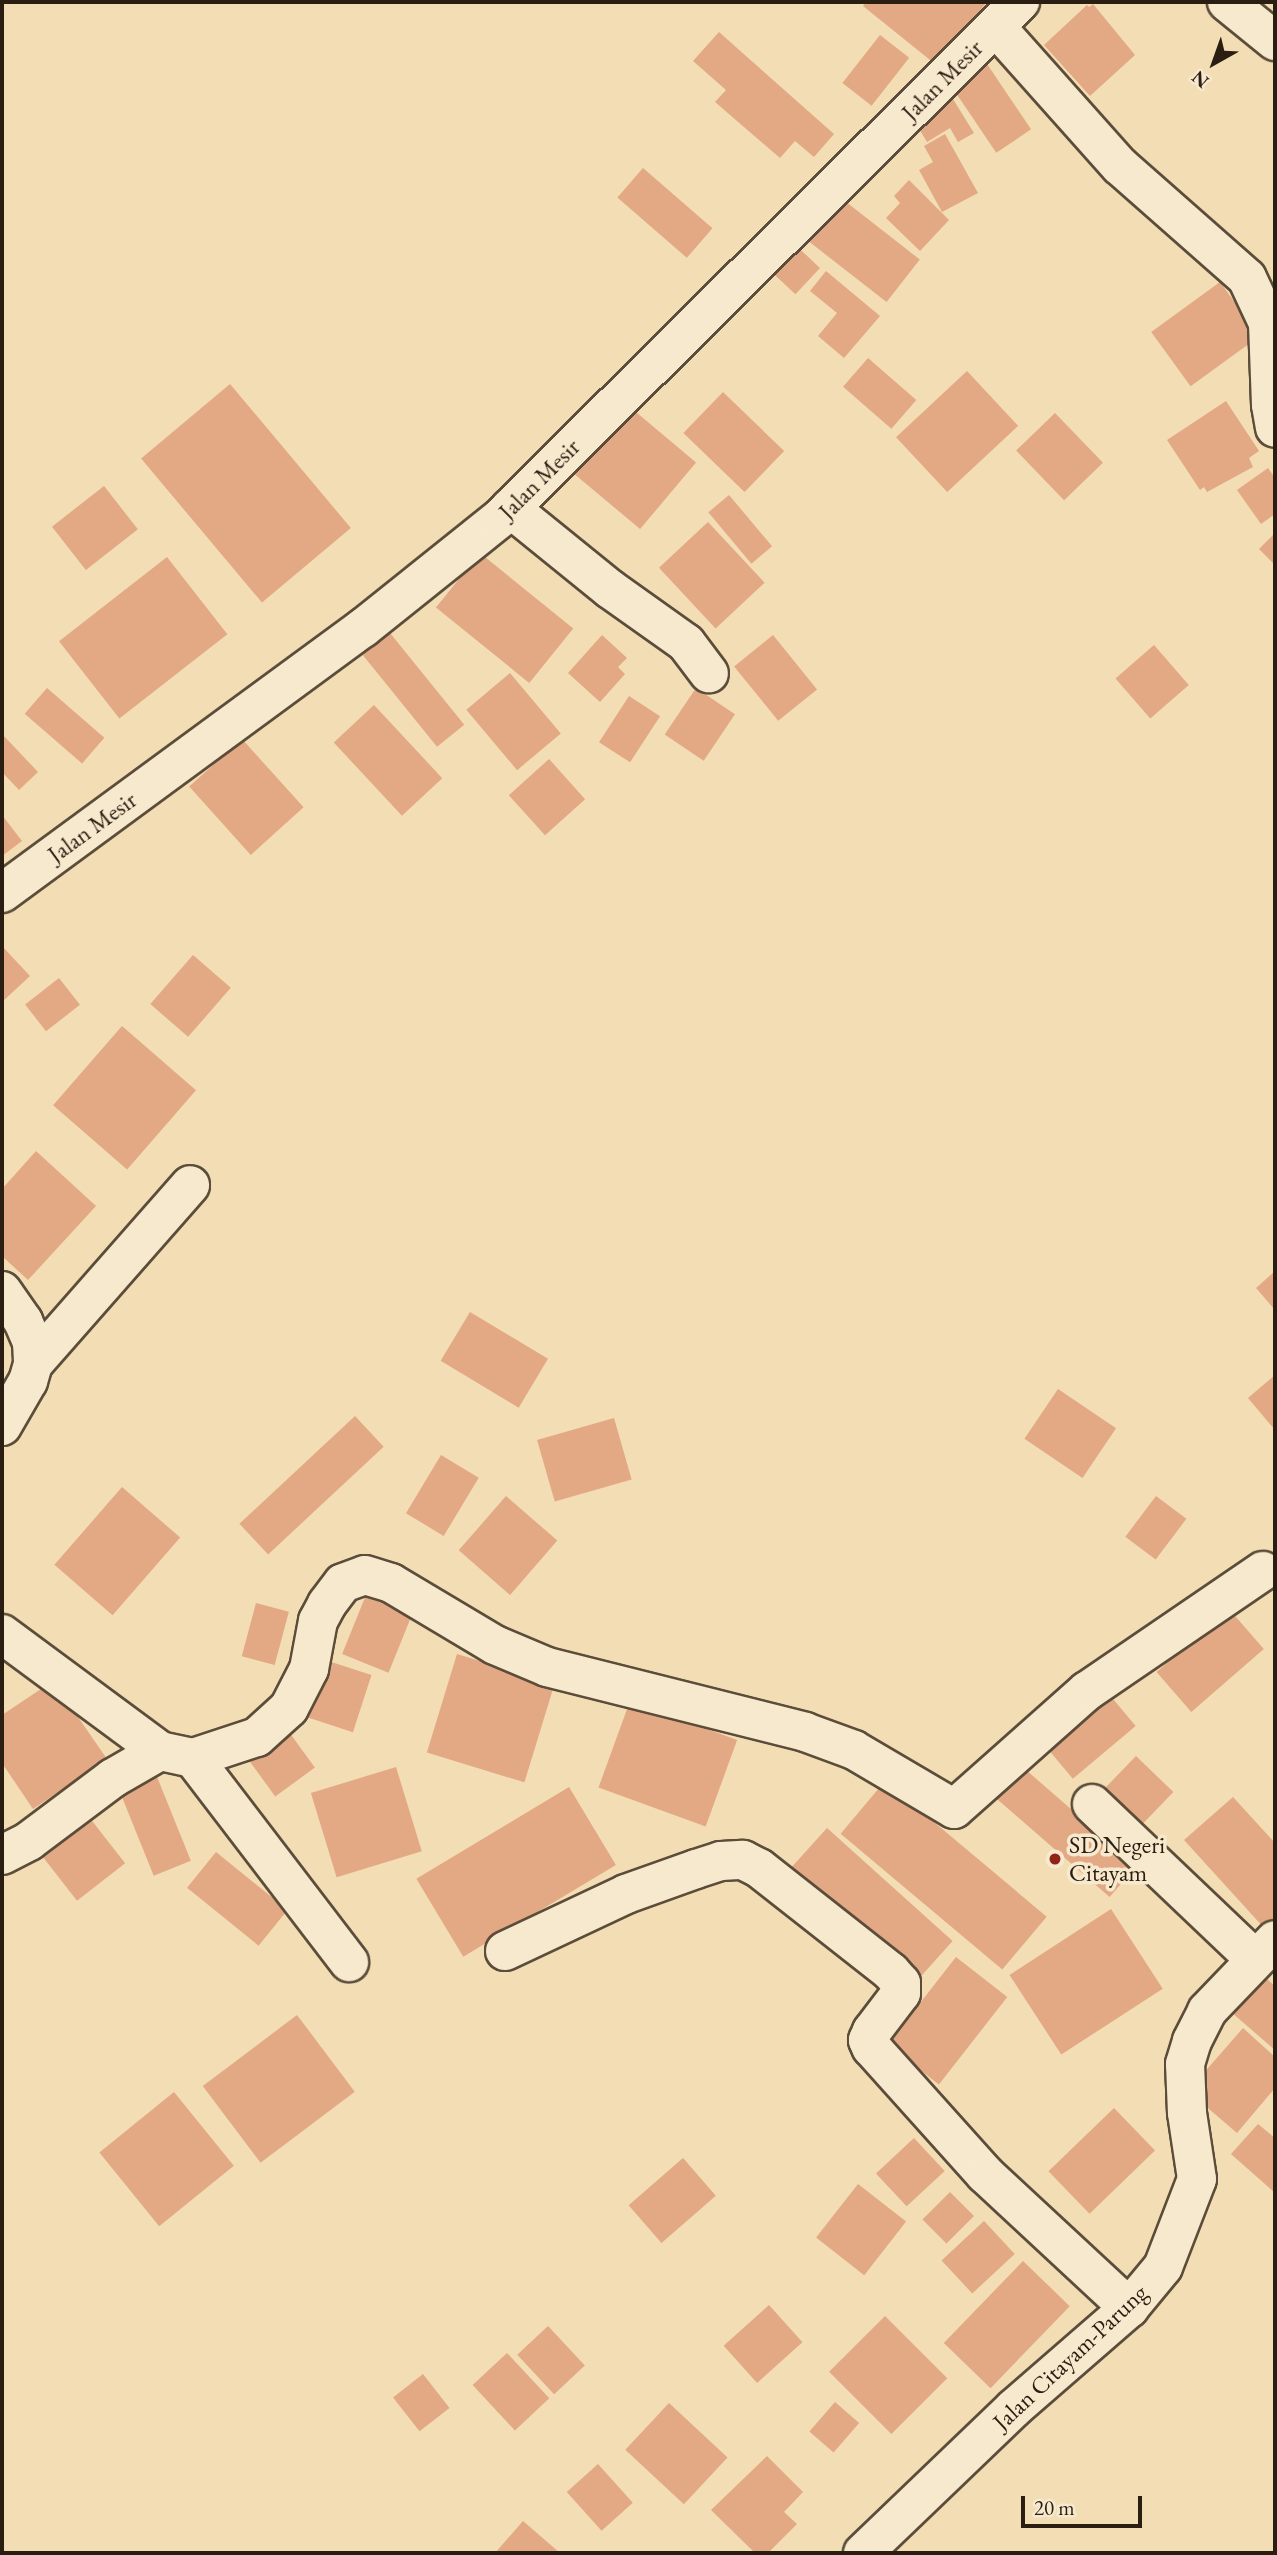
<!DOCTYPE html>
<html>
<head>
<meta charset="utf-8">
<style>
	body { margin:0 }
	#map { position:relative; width:1277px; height:2555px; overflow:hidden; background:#f2ddb4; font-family:"EB Garamond",serif }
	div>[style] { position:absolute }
	.building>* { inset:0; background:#e3a884; transform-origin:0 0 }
	.roads { filter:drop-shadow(2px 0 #5c4d3a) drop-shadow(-2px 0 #5c4d3a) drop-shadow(0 2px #5c4d3a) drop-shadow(0 -2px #5c4d3a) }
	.minor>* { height:38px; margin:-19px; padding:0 19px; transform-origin:19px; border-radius:19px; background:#f7e9ce }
	.dots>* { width:19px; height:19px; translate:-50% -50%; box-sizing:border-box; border:4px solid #f7e9ce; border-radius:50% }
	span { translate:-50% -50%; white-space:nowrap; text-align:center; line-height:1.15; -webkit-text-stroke:7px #f7e9ce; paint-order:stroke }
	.street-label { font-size:24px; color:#2a1d11 }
	.poi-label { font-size:24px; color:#2a1d11 }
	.left { translate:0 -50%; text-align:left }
	.frame { position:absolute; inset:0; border:4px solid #2a1d11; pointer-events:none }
	.north { position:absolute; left:1179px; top:28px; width:70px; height:70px; -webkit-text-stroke:5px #f7e9ce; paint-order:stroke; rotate:220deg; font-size:19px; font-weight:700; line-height:28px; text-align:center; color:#2a1d11 }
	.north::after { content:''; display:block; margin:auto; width:24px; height:32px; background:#2a1d11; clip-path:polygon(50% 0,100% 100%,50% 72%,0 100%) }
	.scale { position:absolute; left:1021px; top:2496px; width:121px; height:32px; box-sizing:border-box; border:4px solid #2a1d11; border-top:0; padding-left:9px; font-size:21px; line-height:24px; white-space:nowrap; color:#2a1d11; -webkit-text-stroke:5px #f7e9ce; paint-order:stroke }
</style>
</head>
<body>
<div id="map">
	<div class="building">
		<i style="clip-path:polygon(866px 2px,987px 2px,935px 64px,863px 6px)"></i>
		<i style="clip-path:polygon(1093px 4px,1135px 55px,1090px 96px,1044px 45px,1087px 5px,1089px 7px)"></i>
		<i style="clip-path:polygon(719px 32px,834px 134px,814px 157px,795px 141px,780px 158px,715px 102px,726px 90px,693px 61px)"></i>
		<i style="left:880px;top:35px;width:37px;height:61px;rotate:38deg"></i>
		<i style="left:983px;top:58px;width:86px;height:42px;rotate:56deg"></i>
		<i style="clip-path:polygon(948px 91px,974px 133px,958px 142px,950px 128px,927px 142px,910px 114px)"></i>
		<i style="clip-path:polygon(945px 134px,978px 193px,942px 212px,919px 170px,933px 162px,924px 146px)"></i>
		<i style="left:643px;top:168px;width:92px;height:39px;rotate:41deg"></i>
		<i style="clip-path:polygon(909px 180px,949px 220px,920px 251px,886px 218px,900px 203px,894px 196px)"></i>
		<i style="left:841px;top:198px;width:100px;height:54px;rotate:38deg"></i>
		<i style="left:790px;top:240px;width:41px;height:36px;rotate:43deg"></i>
		<i style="clip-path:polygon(826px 271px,880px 316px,844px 358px,818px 336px,837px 313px,810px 291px)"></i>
		<i style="left:1220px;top:282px;width:67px;height:85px;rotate:54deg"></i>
		<i style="left:868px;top:358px;width:64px;height:38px;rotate:41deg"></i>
		<i style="left:967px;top:371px;width:75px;height:97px;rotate:47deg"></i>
		<i style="left:230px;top:384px;width:188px;height:116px;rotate:50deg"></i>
		<i style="left:723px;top:392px;width:85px;height:57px;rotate:44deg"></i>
		<i style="clip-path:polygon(1226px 401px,1259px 451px,1249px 458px,1253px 467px,1207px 492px,1204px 487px,1200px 490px,1167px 440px)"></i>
		<i style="left:624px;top:402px;width:94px;height:87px;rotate:40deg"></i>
		<i style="left:1055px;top:413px;width:69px;height:54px;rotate:46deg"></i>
		<i style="clip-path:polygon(1268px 468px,1275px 478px,1275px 514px,1261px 524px,1237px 490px)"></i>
		<i style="left:104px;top:486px;width:55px;height:66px;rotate:52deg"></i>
		<i style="left:729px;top:495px;width:67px;height:27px;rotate:50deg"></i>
		<i style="left:708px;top:522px;width:83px;height:67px;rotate:47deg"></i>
		<i style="clip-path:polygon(1275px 533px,1275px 565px,1259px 549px)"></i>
		<i style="left:480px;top:553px;width:120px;height:70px;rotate:39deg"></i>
		<i style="left:167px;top:557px;width:98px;height:137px;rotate:52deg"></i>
		<i style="left:390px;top:633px;width:118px;height:35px;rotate:51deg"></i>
		<i style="clip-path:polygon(602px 635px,627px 658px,618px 667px,625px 674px,600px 702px,568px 673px)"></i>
		<i style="left:773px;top:635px;width:70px;height:50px;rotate:51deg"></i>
		<i style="left:1154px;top:645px;width:53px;height:51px;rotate:49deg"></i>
		<i style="left:510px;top:673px;width:79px;height:57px;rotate:50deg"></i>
		<i style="left:47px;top:688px;width:76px;height:34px;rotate:41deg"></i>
		<i style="left:696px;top:688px;width:47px;height:56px;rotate:34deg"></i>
		<i style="left:629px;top:696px;width:37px;height:55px;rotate:33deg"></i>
		<i style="left:374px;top:705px;width:100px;height:55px;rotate:47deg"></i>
		<i style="clip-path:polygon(2px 734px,38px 772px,19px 790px,2px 772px)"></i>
		<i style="left:242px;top:739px;width:92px;height:71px;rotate:48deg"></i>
		<i style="left:549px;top:759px;width:54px;height:54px;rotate:48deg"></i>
		<i style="clip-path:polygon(2px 815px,22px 841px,2px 856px)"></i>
		<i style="clip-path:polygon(2px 946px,30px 976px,2px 1002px)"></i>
		<i style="left:193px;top:955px;width:50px;height:65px;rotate:41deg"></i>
		<i style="left:59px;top:978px;width:34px;height:43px;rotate:52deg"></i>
		<i style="left:122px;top:1026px;width:98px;height:105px;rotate:41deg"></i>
		<i style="clip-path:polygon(36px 1151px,96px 1206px,28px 1280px,2px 1256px,2px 1189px)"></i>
		<i style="clip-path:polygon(1275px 1271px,1275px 1310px,1256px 1288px)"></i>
		<i style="left:470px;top:1312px;width:91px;height:57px;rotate:31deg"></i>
		<i style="clip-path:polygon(1275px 1375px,1275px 1430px,1248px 1398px)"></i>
		<i style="left:1058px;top:1389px;width:70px;height:60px;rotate:34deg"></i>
		<i style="left:355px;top:1416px;width:42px;height:158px;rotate:47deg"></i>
		<i style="left:614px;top:1418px;width:64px;height:80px;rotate:74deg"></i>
		<i style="left:441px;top:1455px;width:44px;height:68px;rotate:31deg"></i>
		<i style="left:122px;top:1487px;width:77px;height:103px;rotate:41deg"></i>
		<i style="left:506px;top:1496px;width:68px;height:72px;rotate:41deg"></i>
		<i style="left:1156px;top:1496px;width:38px;height:51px;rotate:37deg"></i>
		<i style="left:368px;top:1590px;width:50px;height:69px;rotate:22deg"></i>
		<i style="left:256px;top:1603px;width:34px;height:55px;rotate:15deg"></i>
		<i style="left:1229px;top:1609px;width:53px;height:96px;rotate:49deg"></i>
		<i style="left:457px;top:1654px;width:102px;height:103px;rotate:17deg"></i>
		<i style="left:322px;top:1659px;width:52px;height:60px;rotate:18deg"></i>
		<i style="clip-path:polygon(53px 1681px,107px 1759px,33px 1809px,2px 1763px,2px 1715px)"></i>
		<i style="left:1108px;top:1693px;width:43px;height:82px;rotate:50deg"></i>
		<i style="left:630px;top:1701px;width:114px;height:92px;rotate:20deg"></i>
		<i style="left:289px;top:1732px;width:44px;height:49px;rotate:54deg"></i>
		<i style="left:1136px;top:1756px;width:52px;height:51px;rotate:44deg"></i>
		<i style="left:1018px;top:1763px;width:157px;height:41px;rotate:41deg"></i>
		<i style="left:153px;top:1767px;width:101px;height:40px;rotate:68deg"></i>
		<i style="left:396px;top:1767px;width:88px;height:89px;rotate:73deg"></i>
		<i style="left:885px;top:1781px;width:211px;height:69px;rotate:40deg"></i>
		<i style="left:569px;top:1787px;width:91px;height:178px;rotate:59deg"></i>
		<i style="clip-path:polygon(1233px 1797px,1275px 1843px,1275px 1920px,1265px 1929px,1184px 1840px)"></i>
		<i style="left:82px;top:1808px;width:70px;height:61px;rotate:52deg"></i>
		<i style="left:827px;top:1828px;width:169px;height:62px;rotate:42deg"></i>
		<i style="left:216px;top:1852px;width:92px;height:46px;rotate:39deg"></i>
		<i style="left:1111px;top:1909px;width:95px;height:121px;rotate:57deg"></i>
		<i style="left:956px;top:1957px;width:65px;height:111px;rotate:38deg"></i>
		<i style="clip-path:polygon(1262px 1975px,1275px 1986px,1275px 2050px,1231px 2012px)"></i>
		<i style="left:297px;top:2015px;width:96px;height:118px;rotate:53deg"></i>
		<i style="clip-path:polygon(1243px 2028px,1275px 2057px,1275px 2088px,1237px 2133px,1188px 2091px)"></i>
		<i style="left:174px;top:2092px;width:95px;height:96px;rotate:51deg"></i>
		<i style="left:1114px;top:2108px;width:59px;height:91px;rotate:46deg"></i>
		<i style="clip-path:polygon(1258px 2124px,1275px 2138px,1275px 2193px,1231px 2154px)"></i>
		<i style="left:914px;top:2138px;width:45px;height:52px;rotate:47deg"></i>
		<i style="left:683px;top:2158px;width:50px;height:72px;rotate:49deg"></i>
		<i style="left:858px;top:2184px;width:61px;height:68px;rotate:38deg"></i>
		<i style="left:950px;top:2192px;width:34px;height:39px;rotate:45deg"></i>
		<i style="left:984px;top:2221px;width:45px;height:58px;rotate:47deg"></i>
		<i style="left:1023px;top:2261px;width:65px;height:114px;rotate:44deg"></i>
		<i style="left:769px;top:2305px;width:50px;height:61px;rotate:48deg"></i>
		<i style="left:885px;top:2316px;width:88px;height:79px;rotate:45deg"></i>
		<i style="left:548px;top:2326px;width:54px;height:42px;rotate:47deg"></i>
		<i style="left:507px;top:2353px;width:62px;height:47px;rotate:47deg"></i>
		<i style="left:423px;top:2374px;width:43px;height:38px;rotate:52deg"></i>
		<i style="left:835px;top:2402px;width:32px;height:39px;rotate:41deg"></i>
		<i style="left:669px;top:2403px;width:80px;height:64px;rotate:43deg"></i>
		<i style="clip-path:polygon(767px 2456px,803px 2492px,784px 2512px,797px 2524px,768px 2553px,755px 2553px,711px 2510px)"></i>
		<i style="left:598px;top:2464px;width:52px;height:42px;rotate:48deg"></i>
		<i style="clip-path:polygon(523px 2521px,560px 2553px,495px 2553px)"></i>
	</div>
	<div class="roads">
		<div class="minor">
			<i style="left:1227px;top:2px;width:62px;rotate:39.1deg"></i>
			<i style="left:996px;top:27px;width:186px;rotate:48.3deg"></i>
			<i style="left:1120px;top:166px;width:169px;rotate:41.4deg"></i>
			<i style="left:1247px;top:278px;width:50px;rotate:65deg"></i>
			<i style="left:1268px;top:323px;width:82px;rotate:87.9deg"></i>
			<i style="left:1271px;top:405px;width:23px;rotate:80deg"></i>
			<i style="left:510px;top:508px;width:129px;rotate:39deg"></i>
			<i style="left:610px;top:589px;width:93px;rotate:35.4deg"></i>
			<i style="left:686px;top:643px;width:38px;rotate:53deg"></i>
			<i style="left:2px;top:893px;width:448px;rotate:-36.3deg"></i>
			<i style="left:363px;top:628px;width:174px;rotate:-38.7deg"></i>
			<i style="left:499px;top:519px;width:734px;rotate:-44.78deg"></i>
			<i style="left:2px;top:1291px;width:37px;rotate:55deg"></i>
			<i style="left:23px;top:1321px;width:23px;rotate:67deg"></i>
			<i style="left:32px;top:1342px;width:22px;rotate:87deg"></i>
			<i style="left:33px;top:1364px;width:18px;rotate:106deg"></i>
			<i style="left:28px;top:1381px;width:52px;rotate:120deg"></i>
			<i style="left:33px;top:1364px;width:238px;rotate:-48.7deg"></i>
			<i style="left:2px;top:1634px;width:197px;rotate:36.5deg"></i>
			<i style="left:193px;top:1758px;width:257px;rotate:52.6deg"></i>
			<i style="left:1092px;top:1804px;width:225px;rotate:43.6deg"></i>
			<i style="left:2px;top:1855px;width:30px;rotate:-27deg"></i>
			<i style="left:29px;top:1841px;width:105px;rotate:-36.9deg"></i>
			<i style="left:113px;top:1778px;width:54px;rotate:-29.9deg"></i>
			<i style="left:160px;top:1751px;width:34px;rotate:12deg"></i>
			<i style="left:193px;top:1758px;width:67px;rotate:-18.2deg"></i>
			<i style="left:257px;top:1737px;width:43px;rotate:-42.2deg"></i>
			<i style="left:289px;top:1708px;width:44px;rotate:-62.9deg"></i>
			<i style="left:309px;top:1669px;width:49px;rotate:-79.4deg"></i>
			<i style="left:318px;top:1621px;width:19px;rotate:-62deg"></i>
			<i style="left:327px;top:1604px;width:26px;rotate:-53deg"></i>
			<i style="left:343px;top:1583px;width:23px;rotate:-20deg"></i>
			<i style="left:365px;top:1575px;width:27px;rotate:17deg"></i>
			<i style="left:391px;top:1583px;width:121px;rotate:30.8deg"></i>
			<i style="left:495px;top:1645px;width:56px;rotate:22.9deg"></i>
			<i style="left:547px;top:1667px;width:266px;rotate:14.1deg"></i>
			<i style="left:805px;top:1732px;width:52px;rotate:20.2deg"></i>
			<i style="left:854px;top:1750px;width:116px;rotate:30.5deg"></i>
			<i style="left:954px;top:1809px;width:178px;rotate:-41.6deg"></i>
			<i style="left:1087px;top:1691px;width:213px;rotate:-34.3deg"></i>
			<i style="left:505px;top:1951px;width:134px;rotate:-25.2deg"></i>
			<i style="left:626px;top:1894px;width:74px;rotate:-19.7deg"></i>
			<i style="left:696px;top:1869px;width:26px;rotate:-18deg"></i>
			<i style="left:721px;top:1861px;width:22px;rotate:-3deg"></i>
			<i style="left:743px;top:1860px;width:18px;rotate:27deg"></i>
			<i style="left:759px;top:1868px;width:168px;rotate:38.2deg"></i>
			<i style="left:891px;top:1972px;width:15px;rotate:48deg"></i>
			<i style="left:901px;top:1983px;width:10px;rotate:90deg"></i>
			<i style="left:901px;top:1993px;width:48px;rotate:127.3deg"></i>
			<i style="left:872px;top:2031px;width:10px;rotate:114deg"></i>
			<i style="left:868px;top:2040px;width:8px;rotate:67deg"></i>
			<i style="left:871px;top:2047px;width:171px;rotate:48.1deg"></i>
			<i style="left:985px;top:2174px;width:197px;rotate:42.9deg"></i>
			<i style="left:863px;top:2553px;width:208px;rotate:-43.8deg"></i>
			<i style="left:1013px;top:2409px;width:154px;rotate:-41deg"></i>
			<i style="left:1129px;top:2308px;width:53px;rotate:-50.3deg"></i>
			<i style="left:1163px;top:2267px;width:94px;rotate:-68.9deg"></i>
			<i style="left:1197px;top:2179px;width:67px;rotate:-98.6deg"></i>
			<i style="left:1187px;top:2113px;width:49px;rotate:-92.3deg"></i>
			<i style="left:1185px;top:2064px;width:24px;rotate:-73deg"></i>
			<i style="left:1192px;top:2041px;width:34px;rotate:-63deg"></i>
			<i style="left:1207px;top:2011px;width:98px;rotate:-46.2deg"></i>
		</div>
	</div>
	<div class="dots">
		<i style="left:1055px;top:1859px;background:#8f2418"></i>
	</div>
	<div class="street-label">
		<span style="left:942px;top:80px;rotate:-45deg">Jalan Mesir</span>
		<span style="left:539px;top:479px;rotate:-45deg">Jalan Mesir</span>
		<span style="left:92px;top:827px;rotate:-36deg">Jalan Mesir</span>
		<span style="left:1070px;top:2357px;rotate:-43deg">Jalan Citayam-Parung</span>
	</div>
	<div class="poi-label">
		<span class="left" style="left:1069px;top:1859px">SD Negeri<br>Citayam</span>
	</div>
	<div class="frame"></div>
	<div class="north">N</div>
	<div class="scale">20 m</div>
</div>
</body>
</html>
